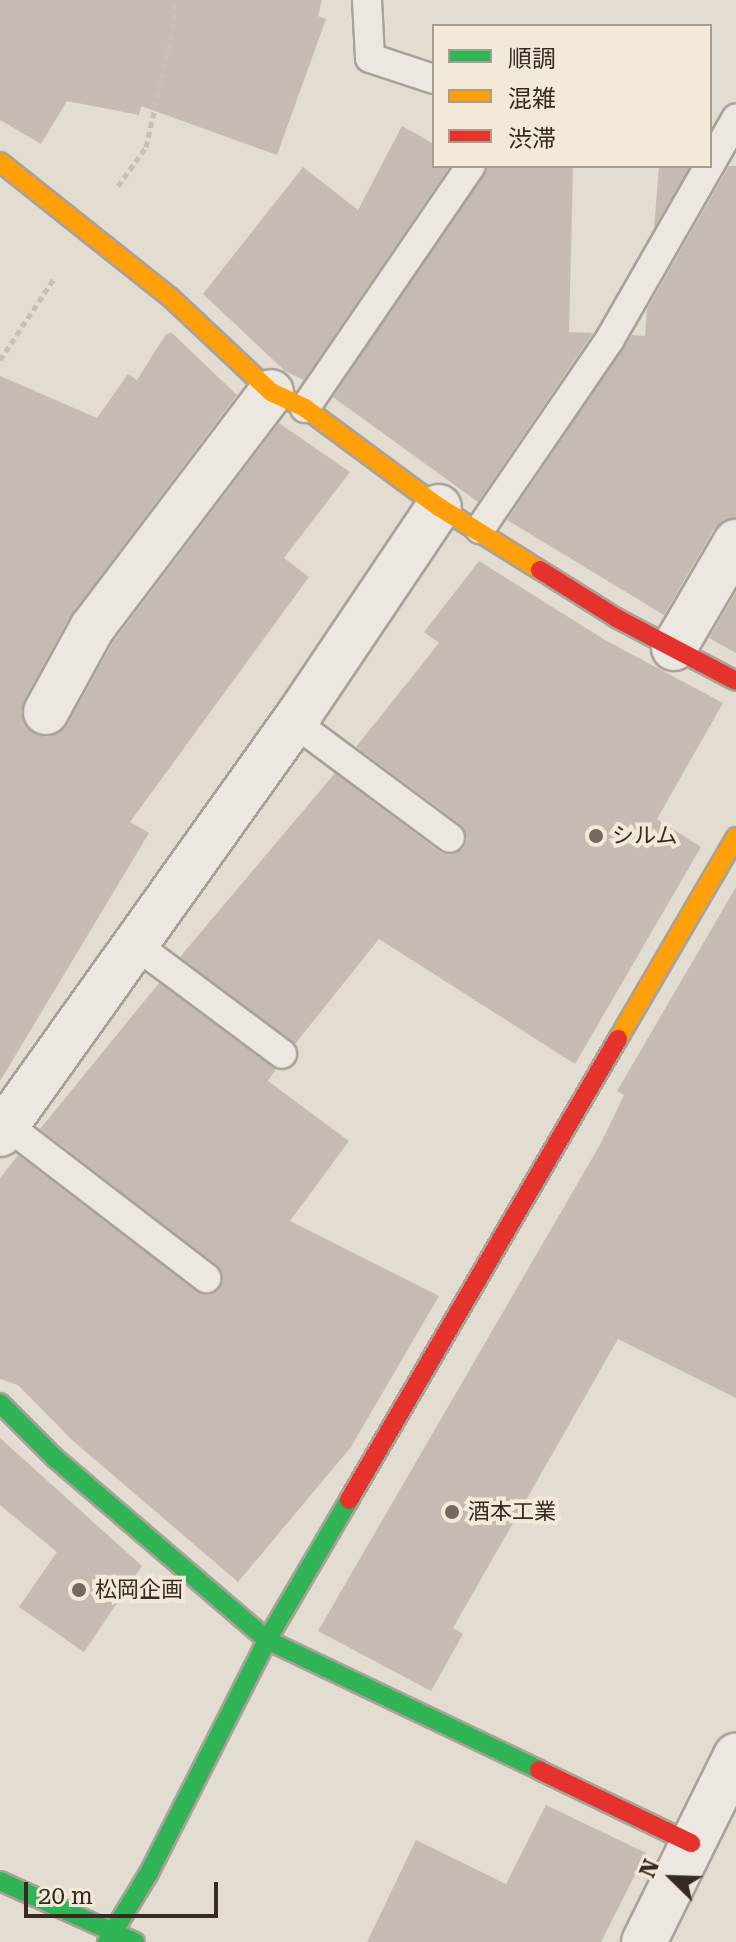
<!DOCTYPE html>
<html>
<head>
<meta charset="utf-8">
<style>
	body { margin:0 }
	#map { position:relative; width:736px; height:1942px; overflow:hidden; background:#e2dcd1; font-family:"Roboto Serif","Noto Sans JP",serif }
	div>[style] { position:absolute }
	.building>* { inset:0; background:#c6bbb2 }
	.path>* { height:5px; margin-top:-2.5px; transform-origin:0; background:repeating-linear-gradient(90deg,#c4bfb8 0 6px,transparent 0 10px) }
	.roads { filter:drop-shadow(2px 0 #a8a299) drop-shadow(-2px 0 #a8a299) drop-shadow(0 2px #a8a299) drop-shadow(0 -2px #a8a299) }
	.lane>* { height:28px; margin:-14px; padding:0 14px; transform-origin:14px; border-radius:14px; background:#ece8e1 }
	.street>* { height:44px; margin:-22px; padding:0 22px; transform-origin:22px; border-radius:22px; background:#ece8e1 }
	.fast>* { height:18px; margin:-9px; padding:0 9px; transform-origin:9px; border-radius:9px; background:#30b455 }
	.slow>* { height:18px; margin:-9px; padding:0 9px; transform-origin:9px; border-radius:9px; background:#ff9f0a }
	.jam>* { height:18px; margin:-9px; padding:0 9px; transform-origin:9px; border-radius:9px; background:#e5322d }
	.dots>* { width:22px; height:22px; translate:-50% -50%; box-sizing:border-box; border:4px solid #f2e9d8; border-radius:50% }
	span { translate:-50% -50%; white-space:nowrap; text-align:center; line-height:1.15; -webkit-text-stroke:8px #f2e9d8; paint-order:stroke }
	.poi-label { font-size:22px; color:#372b21 }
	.left { translate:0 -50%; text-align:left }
	.legend { position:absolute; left:432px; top:24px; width:280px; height:144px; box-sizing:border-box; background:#f2e9d8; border:2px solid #a79d8f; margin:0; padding:10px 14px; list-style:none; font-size:24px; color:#372b21 }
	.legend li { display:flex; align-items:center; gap:16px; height:40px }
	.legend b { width:40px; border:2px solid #a79d8f }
	.north { position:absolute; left:632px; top:1838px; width:80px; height:80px; -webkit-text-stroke:6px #f2e9d8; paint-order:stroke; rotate:293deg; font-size:22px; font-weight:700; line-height:32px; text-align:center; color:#372b21 }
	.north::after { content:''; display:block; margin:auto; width:28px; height:36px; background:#372b21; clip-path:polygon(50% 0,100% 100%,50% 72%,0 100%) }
	.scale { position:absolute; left:24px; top:1882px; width:194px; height:36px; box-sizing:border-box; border:4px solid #372b21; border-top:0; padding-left:10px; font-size:24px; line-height:28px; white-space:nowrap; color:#372b21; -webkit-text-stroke:6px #f2e9d8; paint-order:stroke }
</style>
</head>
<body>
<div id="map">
	<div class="building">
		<i style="clip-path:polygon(0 0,322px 0,318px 16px,326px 19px,277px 155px,141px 106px,139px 115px,67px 101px,41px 144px,0 120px)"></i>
		<i style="clip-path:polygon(402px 126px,434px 144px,434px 166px,450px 166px,304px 380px,285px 371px,203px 294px,303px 167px,358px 210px)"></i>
		<i style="clip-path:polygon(488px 166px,573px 166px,569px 332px,593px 333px,478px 502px,333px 397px)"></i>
		<i style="clip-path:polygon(659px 166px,690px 166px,654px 229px)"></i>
		<i style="clip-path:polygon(729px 166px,736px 166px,736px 517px,714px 529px,664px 615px,507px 520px,632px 335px,645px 336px,647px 309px)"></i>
		<i style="clip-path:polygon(172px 333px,237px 395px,70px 616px,24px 701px,21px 713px,33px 733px,47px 737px,67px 725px,113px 642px,279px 423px,350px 472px,284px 558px,309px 577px,130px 822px,149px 833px,0 1081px,0 376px,97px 418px,128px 374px,137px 380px,166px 334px)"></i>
		<i style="clip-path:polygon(479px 561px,605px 640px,723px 703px,657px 819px,701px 847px,575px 1064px,379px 939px,295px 1044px,180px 957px,335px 773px,440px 852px,449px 855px,463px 849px,467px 839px,460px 824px,356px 747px,439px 643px,424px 632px)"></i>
		<i style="clip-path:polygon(736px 592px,736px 653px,709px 638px)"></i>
		<i style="clip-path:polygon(736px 887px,736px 1398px,618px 1339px,453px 1628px,463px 1634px,431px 1691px,318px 1631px,601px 1143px,624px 1095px,617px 1091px)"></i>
		<i style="clip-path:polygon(159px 983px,276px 1069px,268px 1081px,349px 1141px,290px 1221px,439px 1296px,351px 1447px,238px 1582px,72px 1440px,18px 1385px,0 1379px,0 1178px,18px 1155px,196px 1291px,212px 1294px,223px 1281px,216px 1265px,40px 1129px)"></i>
		<i style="clip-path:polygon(0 1438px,142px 1566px,84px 1652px,19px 1607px,57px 1552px,0 1505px)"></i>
		<i style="clip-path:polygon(546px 1805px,646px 1853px,601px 1942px,367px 1942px,416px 1840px,506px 1884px)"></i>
	</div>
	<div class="path">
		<i style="left:118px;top:186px;width:48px;rotate:-54.3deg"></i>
		<i style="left:146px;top:147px;width:121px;rotate:-77.1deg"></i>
		<i style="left:173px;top:29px;width:29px;rotate:-86deg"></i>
		<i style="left:0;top:360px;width:100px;rotate:-56.5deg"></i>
	</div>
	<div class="roads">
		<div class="lane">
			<i style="left:367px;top:0;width:58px;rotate:87deg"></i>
			<i style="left:370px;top:58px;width:67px;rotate:18.2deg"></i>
			<i style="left:305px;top:408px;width:293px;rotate:-55.6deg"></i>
			<i style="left:480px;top:529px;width:230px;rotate:-55.6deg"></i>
			<i style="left:610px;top:339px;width:254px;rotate:-60.2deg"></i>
			<i style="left:294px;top:722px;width:194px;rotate:36.6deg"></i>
			<i style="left:136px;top:945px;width:182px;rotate:36.7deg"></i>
			<i style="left:8px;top:1126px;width:250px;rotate:37.5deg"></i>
		</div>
		<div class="street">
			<i style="left:674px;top:648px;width:123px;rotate:-59.7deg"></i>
			<i style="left:46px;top:712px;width:96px;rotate:-61.3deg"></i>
			<i style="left:92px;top:628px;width:296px;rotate:-52.8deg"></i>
			<i style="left:0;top:1134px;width:518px;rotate:-54.5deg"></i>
			<i style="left:301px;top:712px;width:247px;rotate:-56.1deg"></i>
			<i style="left:644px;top:1942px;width:208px;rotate:-63.7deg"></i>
		</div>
		<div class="fast">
			<i style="left:0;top:1403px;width:78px;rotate:45deg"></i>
			<i style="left:55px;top:1458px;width:279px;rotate:40.6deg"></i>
			<i style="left:267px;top:1640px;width:301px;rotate:25.5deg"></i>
			<i style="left:0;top:1881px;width:148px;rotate:24.3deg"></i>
			<i style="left:107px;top:1942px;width:81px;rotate:-58.7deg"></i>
			<i style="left:149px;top:1873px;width:261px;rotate:-63.1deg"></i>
			<i style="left:267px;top:1640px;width:162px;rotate:-59.6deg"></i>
		</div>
		<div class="slow">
			<i style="left:0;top:162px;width:218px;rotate:38.5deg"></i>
			<i style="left:171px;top:298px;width:137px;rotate:43.2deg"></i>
			<i style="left:271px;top:392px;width:38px;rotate:25deg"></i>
			<i style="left:305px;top:408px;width:167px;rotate:36.5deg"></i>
			<i style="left:439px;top:507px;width:119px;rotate:32deg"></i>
			<i style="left:618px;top:1039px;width:234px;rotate:-59.7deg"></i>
		</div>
		<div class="jam">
			<i style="left:540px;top:570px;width:92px;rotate:32.1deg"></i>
			<i style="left:618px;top:619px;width:133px;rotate:27.7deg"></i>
			<i style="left:349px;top:1500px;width:534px;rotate:-59.74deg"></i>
			<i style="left:539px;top:1770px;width:169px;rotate:25.7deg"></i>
		</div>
	</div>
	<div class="dots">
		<i style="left:596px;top:836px;background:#73695f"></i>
		<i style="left:452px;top:1512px;background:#73695f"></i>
		<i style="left:79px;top:1590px;background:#73695f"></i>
	</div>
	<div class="poi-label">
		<span class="left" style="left:612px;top:836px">シルム</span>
		<span class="left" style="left:468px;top:1512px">酒本工業</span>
		<span class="left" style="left:95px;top:1590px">松岡企画</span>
	</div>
	<ul class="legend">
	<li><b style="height:10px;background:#30b455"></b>順調</li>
	<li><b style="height:10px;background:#ff9f0a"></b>混雑</li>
	<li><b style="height:10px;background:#e5322d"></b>渋滞</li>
	</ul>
	<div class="north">N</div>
	<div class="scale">20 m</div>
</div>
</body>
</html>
